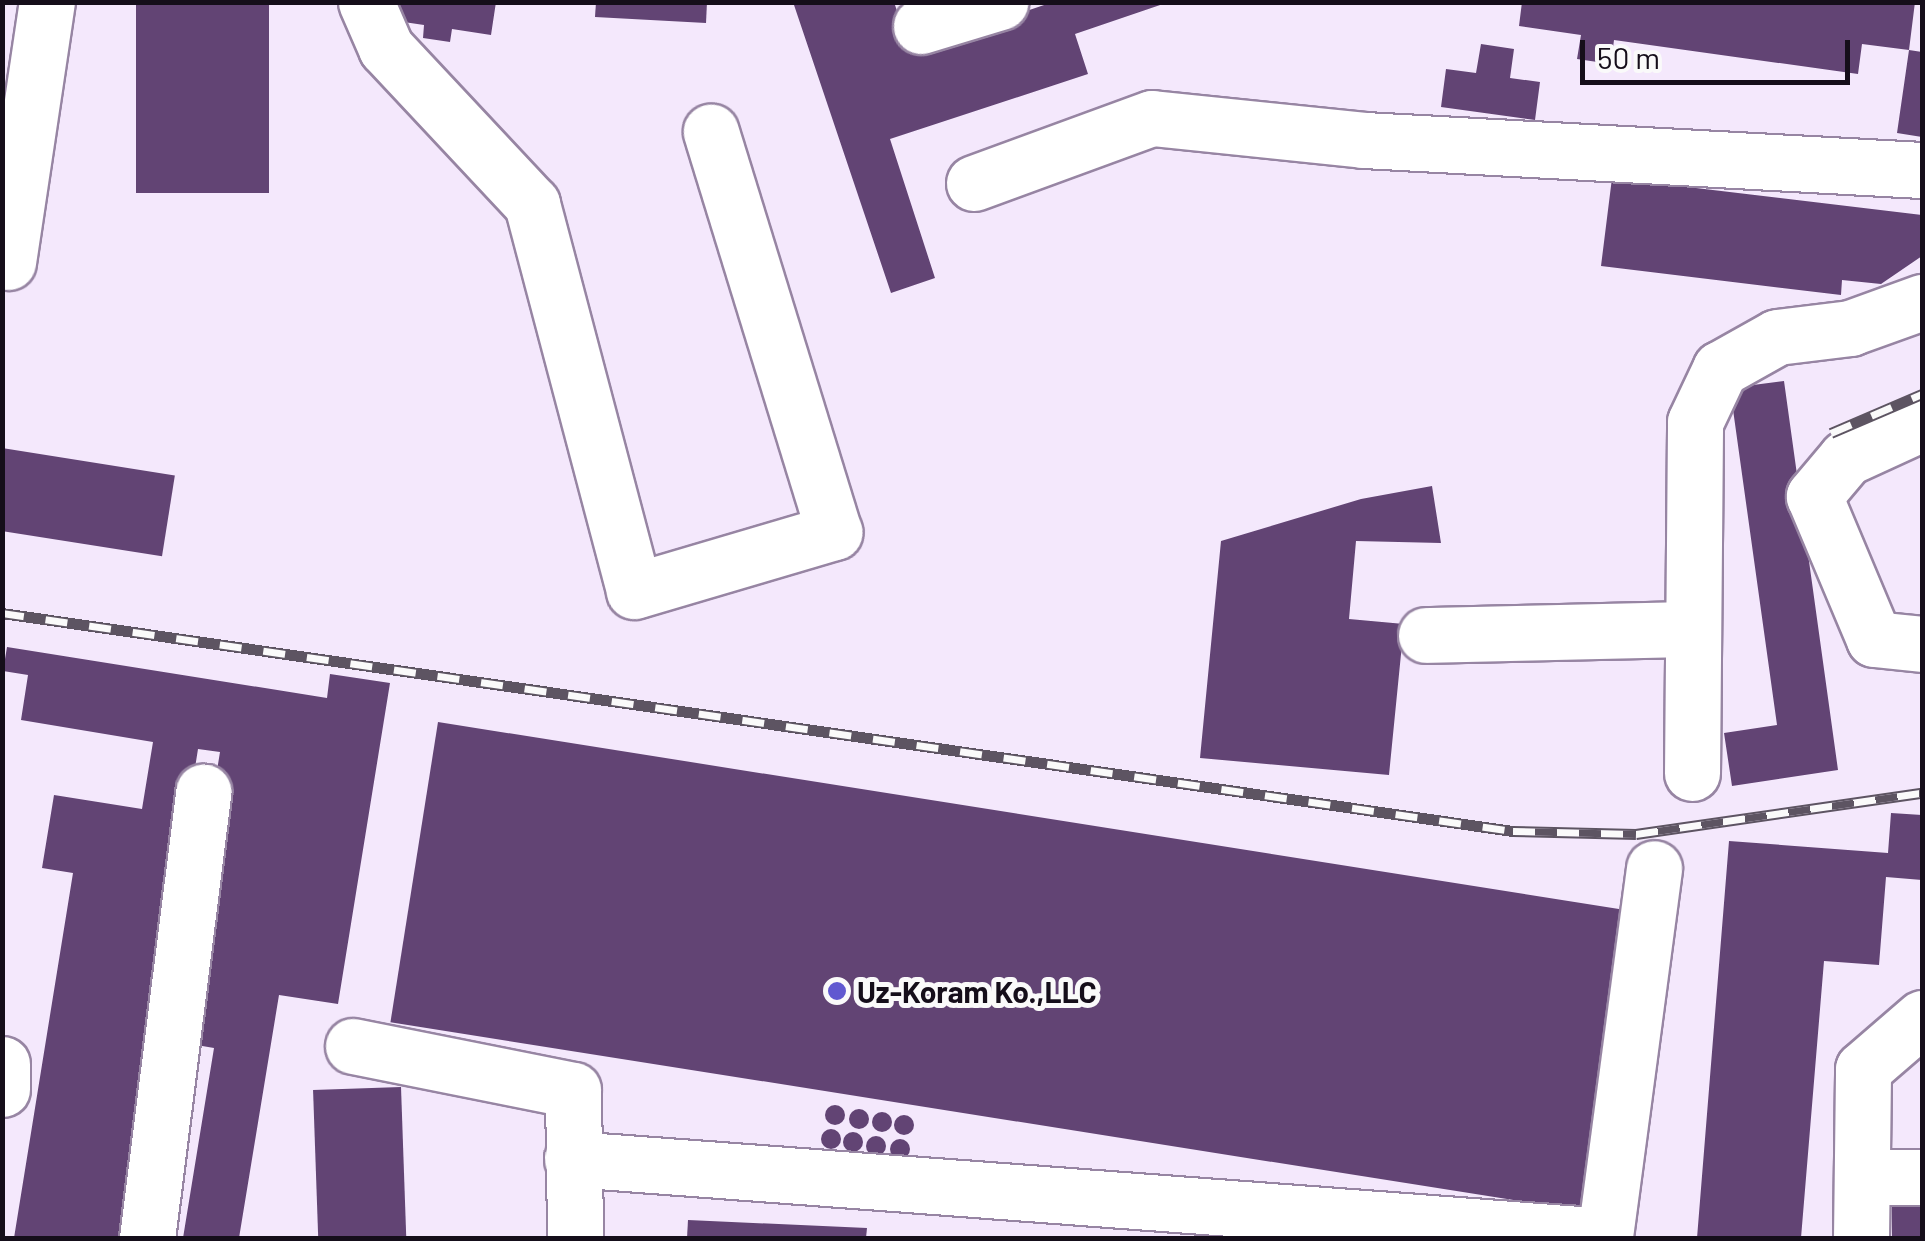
<!DOCTYPE html>
<html>
<head>
<meta charset="utf-8">
<style>
	body { margin:0 }
	#map { position:relative; width:1925px; height:1241px; overflow:hidden; background:#f4e8fc; font-family:Barlow,sans-serif }
	div>[style] { position:absolute }
	.building>* { inset:0; background:#624474; transform-origin:0 0 }
	.round { border-radius:50% }
	.roads { filter:drop-shadow(2px 0 #9785a3) drop-shadow(-2px 0 #9785a3) drop-shadow(0 2px #9785a3) drop-shadow(0 -2px #9785a3) }
	.minor>* { height:55px; margin:-27.5px; padding:0 27.5px; transform-origin:27.5px; border-radius:27.5px; background:#fff }
	.rail>* { height:11px; margin-top:-5.5px; transform-origin:0; background:repeating-linear-gradient(90deg,#fafafa 0 22px,#5d5462 0 44px); box-sizing:border-box; border-block:2px solid #5d5462 }
	.dots>* { width:28px; height:28px; translate:-50% -50%; box-sizing:border-box; border:5px solid #fafafa; border-radius:50% }
	span { translate:-50% -50%; white-space:nowrap; text-align:center; line-height:1.15; -webkit-text-stroke:10px #fafafa; paint-order:stroke }
	.poi-label { font-size:30px; color:#150e1a; font-weight:700 }
	.left { translate:0 -50%; text-align:left }
	.frame { position:absolute; inset:0; border:5px solid #150e1a; pointer-events:none }
	.scale { position:absolute; left:1580px; top:40px; width:270px; height:45px; box-sizing:border-box; border:5px solid #150e1a; border-top:0; padding-left:12px; font-size:30px; line-height:35px; white-space:nowrap; color:#150e1a; -webkit-text-stroke:8px #fafafa; paint-order:stroke }
</style>
</head>
<body>
<div id="map">
	<div class="building">
		<i style="left:136px;top:2px;width:133px;height:191px"></i>
		<i style="clip-path:polygon(400px 2px,496px 2px,491px 35px,452px 29px,450px 42px,423px 38px,424px 25px,397px 21px)"></i>
		<i style="clip-path:polygon(596px 2px,707px 2px,706px 23px,595px 17px)"></i>
		<i style="clip-path:polygon(793px 2px,894px 2px,910px 50px,1053px 2px,1166px 3px,1075px 34px,1088px 74px,890px 139px,935px 278px,891px 293px)"></i>
		<i style="clip-path:polygon(1522px 2px,1915px 2px,1909px 50px,1922px 52px,1922px 137px,1897px 133px,1909px 50px,1862px 44px,1858px 74px,1614px 40px,1611px 64px,1577px 59px,1581px 35px,1519px 26px)"></i>
		<i style="clip-path:polygon(1481px 44px,1514px 49px,1510px 78px,1540px 82px,1535px 120px,1441px 107px,1446px 69px,1476px 73px)"></i>
		<i style="clip-path:polygon(1612px 178px,1922px 215px,1922px 256px,1881px 284px,1842px 280px,1841px 295px,1601px 266px)"></i>
		<i style="clip-path:polygon(1784px 381px,1838px 770px,1732px 786px,1724px 733px,1777px 725px,1730px 388px)"></i>
		<i style="left:2px;top:448px;width:175px;height:82px;rotate:9deg"></i>
		<i style="clip-path:polygon(1432px 486px,1441px 543px,1356px 541px,1349px 619px,1404px 624px,1389px 775px,1200px 758px,1221px 541px,1361px 499px)"></i>
		<i style="clip-path:polygon(7px 647px,327px 698px,330px 674px,390px 683px,338px 1004px,279px 995px,239px 1238px,183px 1238px,214px 1048px,173px 1041px,220px 752px,198px 749px,121px 1238px,14px 1238px,73px 873px,42px 868px,54px 795px,142px 809px,153px 742px,21px 720px,28px 675px,3px 671px)"></i>
		<i style="left:438px;top:722px;width:1210px;height:304px;rotate:9deg"></i>
		<i style="clip-path:polygon(1891px 813px,1922px 815px,1922px 880px,1886px 877px,1879px 965px,1824px 961px,1801px 1238px,1697px 1238px,1729px 841px,1888px 853px)"></i>
		<i style="left:401px;top:1087px;width:151px;height:88px;rotate:88deg"></i>
		<i class="round" style="left:825px;top:1105px;width:20px;height:20px"></i>
		<i class="round" style="left:849px;top:1109px;width:20px;height:20px"></i>
		<i class="round" style="left:872px;top:1112px;width:20px;height:20px"></i>
		<i class="round" style="left:894px;top:1115px;width:20px;height:20px"></i>
		<i class="round" style="left:821px;top:1129px;width:20px;height:20px"></i>
		<i class="round" style="left:843px;top:1132px;width:20px;height:20px"></i>
		<i class="round" style="left:866px;top:1136px;width:20px;height:20px"></i>
		<i class="round" style="left:890px;top:1139px;width:20px;height:20px"></i>
		<i style="left:1892px;top:1198px;width:30px;height:40px"></i>
		<i style="clip-path:polygon(688px 1220px,867px 1228px,866px 1238px,687px 1238px)"></i>
	</div>
	<div class="roads">
		<div class="minor">
			<i style="left:366px;top:2px;width:50px;rotate:66.5deg"></i>
			<i style="left:386px;top:48px;width:214px;rotate:46.9deg"></i>
			<i style="left:532px;top:204px;width:400px;rotate:75.2deg"></i>
			<i style="left:634px;top:591px;width:209px;rotate:-16.4deg"></i>
			<i style="left:834px;top:532px;width:419px;rotate:-107.1deg"></i>
			<i style="left:921px;top:26px;width:83px;rotate:-16.9deg"></i>
			<i style="left:974px;top:183px;width:189px;rotate:-20.1deg"></i>
			<i style="left:1152px;top:118px;width:213px;rotate:5.9deg"></i>
			<i style="left:1364px;top:140px;width:559px;rotate:3.08deg"></i>
			<i style="left:8px;top:262px;width:263px;rotate:-81.5deg"></i>
			<i style="left:1922px;top:423px;width:84px;rotate:155.3deg"></i>
			<i style="left:1846px;top:458px;width:50px;rotate:130.1deg"></i>
			<i style="left:1814px;top:496px;width:155px;rotate:67.2deg"></i>
			<i style="left:1874px;top:639px;width:48px;rotate:5.9deg"></i>
			<i style="left:1426px;top:635px;width:267px;rotate:-1.3deg"></i>
			<i style="left:1692px;top:773px;width:351px;rotate:-89.5deg"></i>
			<i style="left:1695px;top:422px;width:59px;rotate:-64.7deg"></i>
			<i style="left:1720px;top:369px;width:65px;rotate:-29.3deg"></i>
			<i style="left:1777px;top:337px;width:74px;rotate:-7deg"></i>
			<i style="left:1850px;top:328px;width:77px;rotate:-19.9deg"></i>
			<i style="left:353px;top:1046px;width:224px;rotate:11.3deg"></i>
			<i style="left:573px;top:1090px;width:148px;rotate:89.2deg"></i>
			<i style="left:2px;top:1064px;width:25px;rotate:90deg"></i>
			<i style="left:572px;top:1159px;width:1036px;rotate:4.26deg"></i>
			<i style="left:1605px;top:1236px;width:371px;rotate:-82.4deg"></i>
			<i style="left:1862px;top:1177px;width:60px"></i>
			<i style="left:147px;top:1238px;width:450px;rotate:-82.8deg"></i>
			<i style="left:1861px;top:1238px;width:169px;rotate:-89.3deg"></i>
			<i style="left:1863px;top:1069px;width:78px;rotate:-40.8deg"></i>
		</div>
	</div>
	<div class="rail">
		<i style="left:1831px;top:433px;width:99px;rotate:-23.2deg"></i>
		<i style="left:2px;top:613px;width:1527px;rotate:8.21deg"></i>
		<i style="left:1513px;top:831px;width:123px;rotate:1.4deg"></i>
		<i style="left:1636px;top:834px;width:289px;rotate:-8.2deg"></i>
	</div>
	<div class="dots">
		<i style="left:837px;top:991px;background:#6058d0"></i>
	</div>
	<div class="poi-label">
		<span class="left" style="left:857px;top:991px">Uz-Koram Ko.,LLC</span>
	</div>
	<div class="frame"></div>
	<div class="scale">50 m</div>
</div>
</body>
</html>
